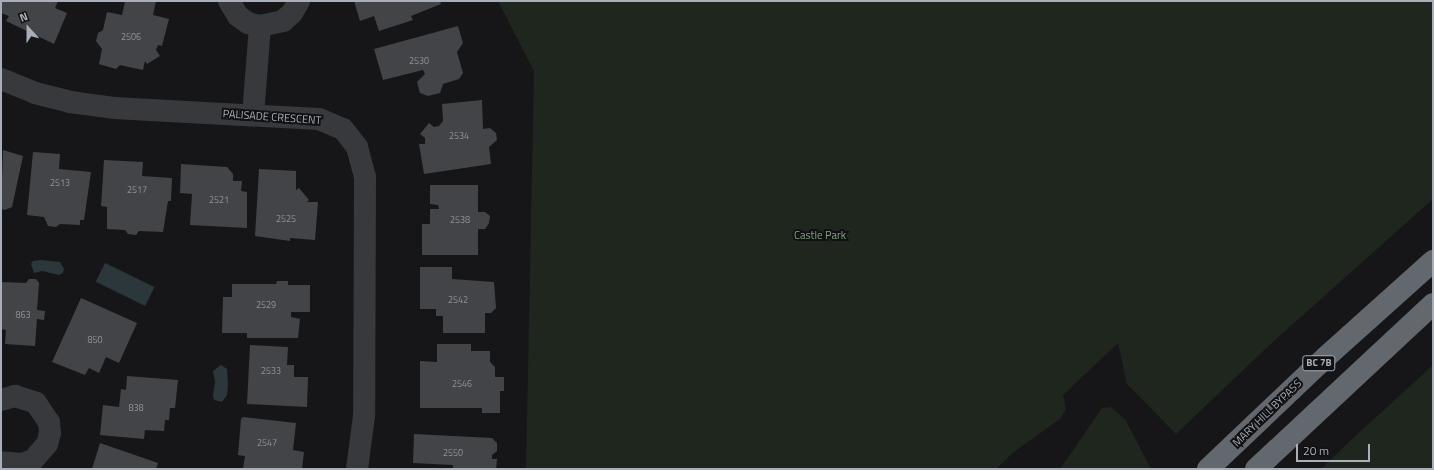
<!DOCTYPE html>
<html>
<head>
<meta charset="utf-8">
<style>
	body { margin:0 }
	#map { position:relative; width:1434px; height:470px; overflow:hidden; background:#161618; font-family:"Titillium Web",sans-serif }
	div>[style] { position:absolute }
	.green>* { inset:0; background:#1e261e }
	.water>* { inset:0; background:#2c373c; transform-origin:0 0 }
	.building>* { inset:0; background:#424448 }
	.minor>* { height:22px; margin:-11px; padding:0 11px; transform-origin:11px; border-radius:11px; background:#37393d }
	.highway>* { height:22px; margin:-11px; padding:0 11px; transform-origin:11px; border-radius:11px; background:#63676e }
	span { translate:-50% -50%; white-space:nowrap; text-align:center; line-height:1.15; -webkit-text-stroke:4px #111113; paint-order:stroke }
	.number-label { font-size:9px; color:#8e949c }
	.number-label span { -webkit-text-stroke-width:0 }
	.shield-label span { padding:1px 3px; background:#111113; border:1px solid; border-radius:3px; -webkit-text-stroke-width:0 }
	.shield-label { font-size:10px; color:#a8afb8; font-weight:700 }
	.street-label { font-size:11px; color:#a8afb8 }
	.park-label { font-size:11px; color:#82a37f }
	.frame { position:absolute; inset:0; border:2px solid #a8afb8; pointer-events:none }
	.north { position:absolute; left:8px; top:8px; width:40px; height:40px; -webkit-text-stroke:3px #111113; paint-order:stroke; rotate:339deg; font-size:11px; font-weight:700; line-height:16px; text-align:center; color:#a8afb8 }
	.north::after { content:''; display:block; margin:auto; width:14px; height:18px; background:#a8afb8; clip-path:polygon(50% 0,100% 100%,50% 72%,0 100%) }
	.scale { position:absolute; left:1296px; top:444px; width:74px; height:18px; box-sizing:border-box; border:2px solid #a8afb8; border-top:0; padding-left:5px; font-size:12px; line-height:14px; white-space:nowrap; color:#a8afb8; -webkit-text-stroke:3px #111113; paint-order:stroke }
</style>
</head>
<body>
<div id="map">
	<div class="green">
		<i style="clip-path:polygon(498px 1px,1433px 1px,1433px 199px,1275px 340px,1176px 434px,1127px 384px,1118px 343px,1063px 395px,1066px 409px,1060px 419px,1014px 452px,996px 469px,526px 469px,534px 71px)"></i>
		<i style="clip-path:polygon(1433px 365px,1433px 469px,1321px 469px,1351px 440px)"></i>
		<i style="clip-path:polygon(1111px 407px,1125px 419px,1151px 469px,1060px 469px,1102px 408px)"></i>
	</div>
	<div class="water">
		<i style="clip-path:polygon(40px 260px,60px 262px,64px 269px,63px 273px,59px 275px,42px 271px,34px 273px,31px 264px,33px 261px)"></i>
		<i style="left:105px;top:263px;width:55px;height:21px;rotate:26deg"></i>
		<i style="clip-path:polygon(221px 365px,227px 369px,228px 384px,227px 395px,222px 402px,214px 400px,213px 395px,215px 382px,213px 371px)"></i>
	</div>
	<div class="building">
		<i style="clip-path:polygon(1px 1px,58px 1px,55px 8px,67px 13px,54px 44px,6px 21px,9px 16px,1px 13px)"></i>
		<i style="clip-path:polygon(125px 1px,156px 1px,153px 15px,169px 19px,162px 46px,158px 45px,156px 50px,160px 56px,147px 64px,145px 61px,143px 70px,120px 65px,116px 69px,99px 64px,102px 49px,96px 41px,98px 33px,103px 30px,107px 12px,122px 15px)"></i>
		<i style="clip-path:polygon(354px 1px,440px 1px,441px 4px,411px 16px,413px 20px,379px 31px,374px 16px,360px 21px)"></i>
		<i style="clip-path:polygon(458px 26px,463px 43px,457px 52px,463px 73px,459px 79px,443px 84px,440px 93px,428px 96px,420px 93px,417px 82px,425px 74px,423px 70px,383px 80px,374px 49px)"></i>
		<i style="clip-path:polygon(482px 100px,483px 129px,490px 128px,496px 133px,497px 140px,489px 147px,491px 164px,424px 174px,419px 144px,425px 144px,425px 138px,420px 134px,429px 123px,434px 127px,439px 126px,443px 121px,442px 104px)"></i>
		<i style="clip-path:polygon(3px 150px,23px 156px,12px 207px,5px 210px,1px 209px)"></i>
		<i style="clip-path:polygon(33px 152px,60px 154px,59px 169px,91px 172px,84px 220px,80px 220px,80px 225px,60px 224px,56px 227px,48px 226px,44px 217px,27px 215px)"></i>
		<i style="clip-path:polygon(104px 160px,143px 162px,142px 176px,172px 178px,171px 201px,168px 201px,163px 232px,139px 231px,136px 235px,128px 234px,125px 230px,107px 229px,107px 207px,101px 206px)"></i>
		<i style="clip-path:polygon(181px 164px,227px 167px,233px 174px,233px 181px,242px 181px,241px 191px,247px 192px,247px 228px,190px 225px,192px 194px,180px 193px)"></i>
		<i style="clip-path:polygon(259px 169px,296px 171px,296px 190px,299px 188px,309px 200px,307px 202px,318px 202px,315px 240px,290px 238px,290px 241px,255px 236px)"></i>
		<i style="clip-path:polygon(430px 185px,478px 185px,478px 212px,485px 212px,490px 216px,489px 223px,485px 229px,478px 229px,478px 255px,422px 255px,422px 224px,430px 224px,430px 209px,439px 209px,438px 205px,430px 204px)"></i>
		<i style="clip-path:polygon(420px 267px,452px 267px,452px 279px,494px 282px,496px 308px,491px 313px,485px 313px,485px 333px,443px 333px,443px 316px,436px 316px,436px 309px,420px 309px)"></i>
		<i style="clip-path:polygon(29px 279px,36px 279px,39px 283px,37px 310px,45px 311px,44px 320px,37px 319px,35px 346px,5px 344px,6px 330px,1px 329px,1px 282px,26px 283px)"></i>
		<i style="clip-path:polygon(277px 281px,288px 281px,288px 285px,310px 285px,310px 312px,291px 312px,291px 317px,300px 319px,298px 338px,247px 338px,247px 333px,222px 333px,223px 297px,232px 297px,232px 284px,276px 284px)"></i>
		<i style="clip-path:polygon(81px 298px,137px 323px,119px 363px,106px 357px,99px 373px,89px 368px,85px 375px,52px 362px)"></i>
		<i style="clip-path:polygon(437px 344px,471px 344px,471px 351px,490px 351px,490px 362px,495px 367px,495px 377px,504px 377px,504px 391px,500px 391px,500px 413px,482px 413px,482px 408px,420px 408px,420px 361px,437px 362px)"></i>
		<i style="clip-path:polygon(250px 345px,288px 347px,287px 365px,294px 365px,294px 377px,308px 377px,307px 407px,247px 404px)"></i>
		<i style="clip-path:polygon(127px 376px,178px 380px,175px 408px,170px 408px,169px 420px,165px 420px,164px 431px,145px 430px,144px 439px,100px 435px,103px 405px,119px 407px,121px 389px,126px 390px)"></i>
		<i style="clip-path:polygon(243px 417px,296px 423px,293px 450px,304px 452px,302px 469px,243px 469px,245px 456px,238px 455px,241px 419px)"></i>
		<i style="clip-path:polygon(414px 434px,492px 438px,497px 443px,497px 451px,492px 455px,492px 459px,497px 459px,496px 469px,453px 469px,453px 465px,413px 463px)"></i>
		<i style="clip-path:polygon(100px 443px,158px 463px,156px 469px,92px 469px)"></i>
	</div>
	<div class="minor">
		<i style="left:229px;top:1px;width:17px;rotate:59deg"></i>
		<i style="left:238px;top:16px;width:12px;rotate:35deg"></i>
		<i style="left:248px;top:23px;width:12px;rotate:14deg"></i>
		<i style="left:260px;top:26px;width:24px;rotate:-12deg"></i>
		<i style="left:283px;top:21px;width:12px;rotate:-42deg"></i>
		<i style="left:292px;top:13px;width:14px;rotate:-60deg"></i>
		<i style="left:1px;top:79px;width:37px;rotate:22deg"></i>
		<i style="left:35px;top:93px;width:36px;rotate:14deg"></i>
		<i style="left:70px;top:102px;width:44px;rotate:7.8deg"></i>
		<i style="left:114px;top:108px;width:205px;rotate:3.1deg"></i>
		<i style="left:319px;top:119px;width:26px;rotate:23deg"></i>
		<i style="left:343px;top:129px;width:23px;rotate:52deg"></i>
		<i style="left:357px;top:147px;width:31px;rotate:75deg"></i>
		<i style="left:365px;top:177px;width:239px;rotate:90.2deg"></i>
		<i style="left:364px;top:416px;width:53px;rotate:97.5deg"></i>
		<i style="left:253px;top:115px;width:89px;rotate:-85.5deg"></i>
		<i style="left:1px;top:400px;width:15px;rotate:-16deg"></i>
		<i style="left:15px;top:396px;width:22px;rotate:18deg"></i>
		<i style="left:36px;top:403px;width:23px;rotate:56deg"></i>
		<i style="left:49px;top:422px;width:11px;rotate:85deg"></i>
		<i style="left:50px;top:433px;width:11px;rotate:105deg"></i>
		<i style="left:47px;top:444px;width:21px;rotate:131deg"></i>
		<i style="left:33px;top:460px;width:12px;rotate:160deg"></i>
		<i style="left:22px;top:464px;width:21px;rotate:-175deg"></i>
	</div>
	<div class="highway">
		<i style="left:1208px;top:469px;width:163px;rotate:-43.5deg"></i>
		<i style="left:1326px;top:357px;width:144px;rotate:-41.9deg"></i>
		<i style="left:1256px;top:469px;width:242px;rotate:-43deg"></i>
	</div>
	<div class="number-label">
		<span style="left:131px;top:37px">2506</span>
		<span style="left:419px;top:61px">2530</span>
		<span style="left:459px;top:136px">2534</span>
		<span style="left:60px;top:183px">2513</span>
		<span style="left:137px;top:190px">2517</span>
		<span style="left:219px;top:200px">2521</span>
		<span style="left:286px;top:219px">2525</span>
		<span style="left:460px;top:220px">2538</span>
		<span style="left:458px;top:300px">2542</span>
		<span style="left:266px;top:305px">2529</span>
		<span style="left:23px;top:315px">863</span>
		<span style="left:95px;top:340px">850</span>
		<span style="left:271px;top:371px">2533</span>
		<span style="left:462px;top:384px">2546</span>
		<span style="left:136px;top:408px">838</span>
		<span style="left:267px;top:443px">2547</span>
		<span style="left:453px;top:453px">2550</span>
	</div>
	<div class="shield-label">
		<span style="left:1319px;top:363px">BC 7B</span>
	</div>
	<div class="street-label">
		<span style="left:272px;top:117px;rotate:4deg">PALISADE CRESCENT</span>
		<span style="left:1267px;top:413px;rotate:-44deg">MARY HILL BYPASS</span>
	</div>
	<div class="park-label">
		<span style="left:820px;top:235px">Castle Park</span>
	</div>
	<div class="frame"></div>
	<div class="north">N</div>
	<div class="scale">20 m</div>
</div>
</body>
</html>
